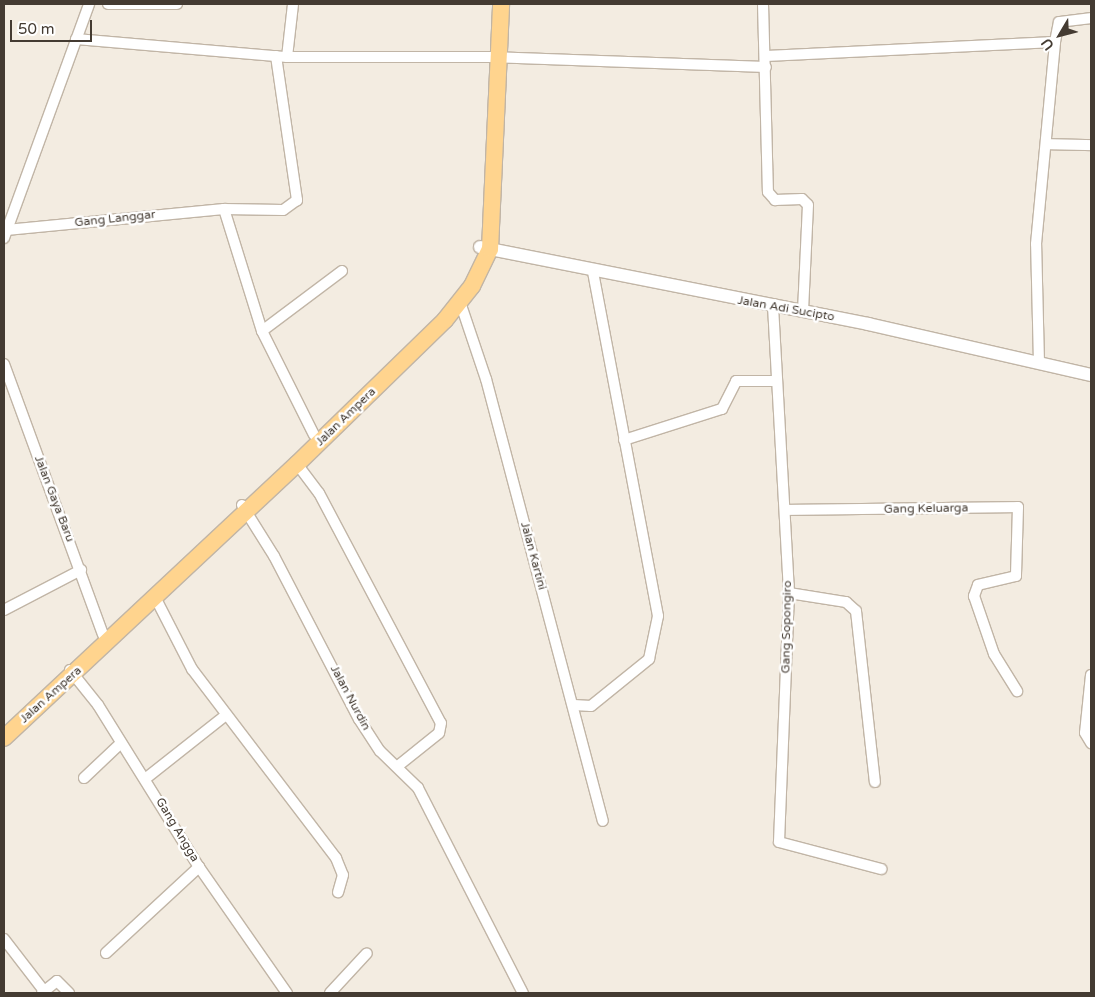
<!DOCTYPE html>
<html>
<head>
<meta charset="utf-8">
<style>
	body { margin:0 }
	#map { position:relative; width:1095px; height:997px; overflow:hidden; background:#f3ece1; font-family:"Varela Round",sans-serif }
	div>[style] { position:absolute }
	.roads { filter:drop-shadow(1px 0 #c1b5a6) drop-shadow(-1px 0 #c1b5a6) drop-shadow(0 1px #c1b5a6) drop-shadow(0 -1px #c1b5a6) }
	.minor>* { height:10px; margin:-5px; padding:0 5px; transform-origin:5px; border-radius:5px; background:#fff }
	.tertiary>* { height:12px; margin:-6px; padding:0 6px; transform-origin:6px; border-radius:6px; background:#fff }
	.primary>* { height:16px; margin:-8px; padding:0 8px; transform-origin:8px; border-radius:8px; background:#ffd48e }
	span { translate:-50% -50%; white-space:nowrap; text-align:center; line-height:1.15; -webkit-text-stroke:5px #fff; paint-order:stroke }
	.street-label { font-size:12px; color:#443b32 }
	.frame { position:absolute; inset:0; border:5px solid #443b32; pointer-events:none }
	.north { position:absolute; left:1035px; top:10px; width:50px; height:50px; -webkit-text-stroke:4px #fff; paint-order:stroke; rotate:233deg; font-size:14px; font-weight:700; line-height:20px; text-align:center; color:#443b32 }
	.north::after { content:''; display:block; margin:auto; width:18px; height:22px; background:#443b32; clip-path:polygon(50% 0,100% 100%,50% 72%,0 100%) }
	.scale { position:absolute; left:10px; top:20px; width:82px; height:22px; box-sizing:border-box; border:2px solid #443b32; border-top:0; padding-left:6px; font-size:15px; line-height:18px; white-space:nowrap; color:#443b32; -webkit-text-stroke:4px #fff; paint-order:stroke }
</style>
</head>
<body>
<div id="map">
	<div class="roads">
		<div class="minor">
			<i style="left:108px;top:4px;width:69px"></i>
			<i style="left:763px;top:4px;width:188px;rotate:88.5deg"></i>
			<i style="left:768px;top:192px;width:11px;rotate:49deg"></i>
			<i style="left:775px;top:200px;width:27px;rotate:-2deg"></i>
			<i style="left:802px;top:199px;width:8px;rotate:45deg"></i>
			<i style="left:808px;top:205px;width:106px;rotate:92.7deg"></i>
			<i style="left:76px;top:39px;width:212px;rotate:4.9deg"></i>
			<i style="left:287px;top:57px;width:53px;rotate:-83.5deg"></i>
			<i style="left:276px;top:56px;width:146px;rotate:81.7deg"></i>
			<i style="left:297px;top:200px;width:17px;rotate:144deg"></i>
			<i style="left:283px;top:210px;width:59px;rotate:-179deg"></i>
			<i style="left:224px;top:209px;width:128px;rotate:72.7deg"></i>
			<i style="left:262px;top:331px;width:116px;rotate:63.4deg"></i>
			<i style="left:766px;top:56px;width:289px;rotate:-2.8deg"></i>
			<i style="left:287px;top:57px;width:203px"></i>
			<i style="left:490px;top:57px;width:276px;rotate:2.1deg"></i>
			<i style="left:1046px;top:144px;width:45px;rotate:1.3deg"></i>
			<i style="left:6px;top:230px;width:219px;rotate:-5.5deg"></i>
			<i style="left:4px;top:238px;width:249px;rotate:-70deg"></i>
			<i style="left:459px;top:299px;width:84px;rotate:71.4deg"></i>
			<i style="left:486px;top:379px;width:457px;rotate:75.2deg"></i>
			<i style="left:773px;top:306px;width:287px;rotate:86.8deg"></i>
			<i style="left:789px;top:593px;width:249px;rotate:92.3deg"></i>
			<i style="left:779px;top:842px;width:106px;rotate:14.8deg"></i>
			<i style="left:262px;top:331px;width:100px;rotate:-36.9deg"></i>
			<i style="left:1039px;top:363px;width:119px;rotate:-91.4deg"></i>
			<i style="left:1036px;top:244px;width:203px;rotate:-84.6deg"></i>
			<i style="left:1055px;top:42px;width:20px;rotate:-79deg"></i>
			<i style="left:1059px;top:22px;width:32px;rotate:-7deg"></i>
			<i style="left:4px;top:364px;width:288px;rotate:69.9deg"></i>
			<i style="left:624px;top:440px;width:103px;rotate:-17.6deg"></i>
			<i style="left:722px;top:409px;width:31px;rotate:-63deg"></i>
			<i style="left:736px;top:381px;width:40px"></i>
			<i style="left:297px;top:464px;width:36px;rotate:53deg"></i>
			<i style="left:319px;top:493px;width:260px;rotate:62.1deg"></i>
			<i style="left:441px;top:723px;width:10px;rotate:101deg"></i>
			<i style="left:439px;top:733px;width:53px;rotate:141.2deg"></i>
			<i style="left:242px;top:505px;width:60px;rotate:57.9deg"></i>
			<i style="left:274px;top:556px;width:184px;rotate:62.5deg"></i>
			<i style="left:359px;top:719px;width:38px;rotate:57deg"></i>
			<i style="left:380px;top:751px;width:53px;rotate:44.2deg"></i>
			<i style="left:418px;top:788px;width:230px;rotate:62.9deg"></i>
			<i style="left:786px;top:510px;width:232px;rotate:-0.7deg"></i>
			<i style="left:1018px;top:507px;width:69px;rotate:91.7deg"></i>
			<i style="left:1016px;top:576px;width:39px;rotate:167deg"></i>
			<i style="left:978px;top:585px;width:12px;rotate:110deg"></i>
			<i style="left:974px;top:596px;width:61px;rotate:71deg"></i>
			<i style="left:994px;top:654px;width:44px;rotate:58.1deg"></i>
			<i style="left:789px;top:593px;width:58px;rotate:9deg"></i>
			<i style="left:846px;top:602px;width:13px;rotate:42deg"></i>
			<i style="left:856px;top:611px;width:172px;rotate:83.7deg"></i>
			<i style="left:156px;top:599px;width:79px;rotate:62.8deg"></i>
			<i style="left:192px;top:669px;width:238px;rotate:52.7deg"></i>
			<i style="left:336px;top:858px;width:18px;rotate:68deg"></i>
			<i style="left:343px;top:875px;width:18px;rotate:106deg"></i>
			<i style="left:4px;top:610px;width:87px;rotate:-27.5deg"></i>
			<i style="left:70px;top:670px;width:45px;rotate:51.3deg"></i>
			<i style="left:98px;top:705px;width:191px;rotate:58.1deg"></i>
			<i style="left:199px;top:867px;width:154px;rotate:55.1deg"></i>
			<i style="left:1091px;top:675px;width:58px;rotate:95.9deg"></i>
			<i style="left:1085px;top:733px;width:12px;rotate:59deg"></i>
			<i style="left:574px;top:705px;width:17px;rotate:3deg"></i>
			<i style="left:591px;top:706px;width:75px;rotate:-39deg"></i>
			<i style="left:649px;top:659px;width:44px;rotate:-78.2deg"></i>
			<i style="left:658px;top:616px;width:351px;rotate:-100.7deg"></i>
			<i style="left:84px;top:778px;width:50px;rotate:-43.4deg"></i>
			<i style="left:145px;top:779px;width:103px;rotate:-38.3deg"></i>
			<i style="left:4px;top:939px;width:66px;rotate:52.4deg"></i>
			<i style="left:106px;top:953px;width:127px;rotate:-42.8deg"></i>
			<i style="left:42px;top:993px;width:19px;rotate:-39deg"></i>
			<i style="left:57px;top:981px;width:17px;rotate:45deg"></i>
			<i style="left:330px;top:993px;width:54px;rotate:-47.2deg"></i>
		</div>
		<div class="tertiary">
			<i style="left:480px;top:247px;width:396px;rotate:11.2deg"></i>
			<i style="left:868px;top:324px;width:229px;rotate:12.9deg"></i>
		</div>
		<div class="primary">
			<i style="left:4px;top:738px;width:401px;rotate:-43.1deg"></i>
			<i style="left:297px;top:464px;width:206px;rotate:-44.2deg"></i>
			<i style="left:445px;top:320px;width:43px;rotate:-51.5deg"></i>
			<i style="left:472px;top:286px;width:41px;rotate:-64.1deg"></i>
			<i style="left:490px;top:249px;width:245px;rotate:-87.4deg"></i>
		</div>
	</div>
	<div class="street-label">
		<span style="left:115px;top:219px;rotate:-6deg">Gang Langgar</span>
		<span style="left:786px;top:309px;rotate:10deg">Jalan Adi Sucipto</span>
		<span style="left:346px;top:417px;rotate:-44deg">Jalan Ampera</span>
		<span style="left:54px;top:499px;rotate:69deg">Jalan Gaya Baru</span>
		<span style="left:926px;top:509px;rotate:-1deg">Gang Keluarga</span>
		<span style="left:533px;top:556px;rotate:75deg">Jalan Kartini</span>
		<span style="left:787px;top:627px;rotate:-89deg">Gang Sopongiro</span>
		<span style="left:51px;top:695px;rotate:-42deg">Jalan Ampera</span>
		<span style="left:350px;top:698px;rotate:62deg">Jalan Nurdin</span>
		<span style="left:177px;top:830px;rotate:59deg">Gang Angga</span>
	</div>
	<div class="frame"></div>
	<div class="north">U</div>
	<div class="scale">50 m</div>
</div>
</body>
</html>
